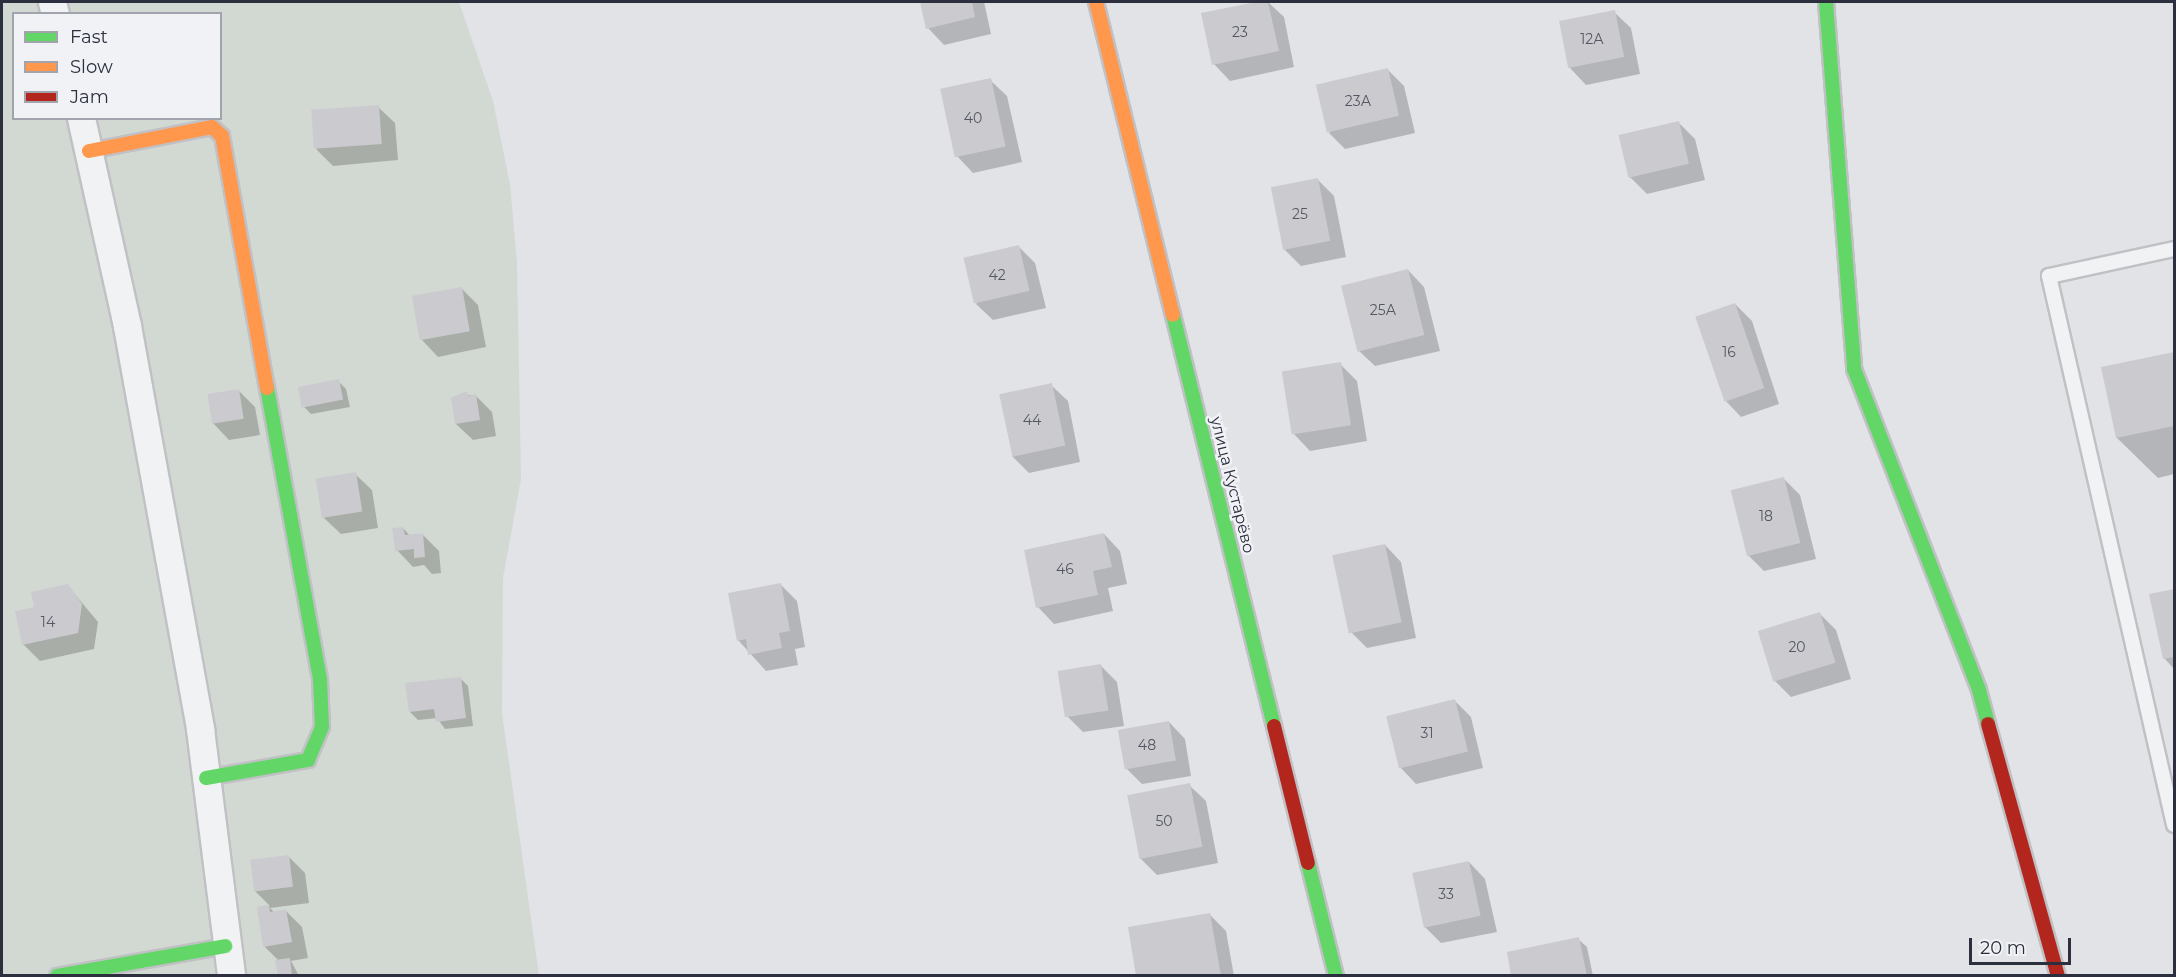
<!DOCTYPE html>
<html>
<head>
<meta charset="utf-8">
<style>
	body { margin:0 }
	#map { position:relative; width:2176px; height:977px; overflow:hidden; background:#e2e3e7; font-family:Montserrat,sans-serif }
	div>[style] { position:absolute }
	.green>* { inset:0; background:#d2d9d3 }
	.shadow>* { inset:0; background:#0003 }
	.building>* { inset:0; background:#cbcbcf; transform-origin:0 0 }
	.roads { filter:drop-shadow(2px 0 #c1c1c5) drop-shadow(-2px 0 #c1c1c5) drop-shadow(0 2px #c1c1c5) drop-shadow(0 -2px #c1c1c5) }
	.lane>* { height:14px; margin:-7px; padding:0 7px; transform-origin:7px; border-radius:7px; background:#f1f2f4 }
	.street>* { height:27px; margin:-13.5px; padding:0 13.5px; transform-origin:13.5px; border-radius:13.5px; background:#f1f2f4 }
	.fast>* { height:14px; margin:-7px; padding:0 7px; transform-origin:7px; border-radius:7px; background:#63d668 }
	.slow>* { height:14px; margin:-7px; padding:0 7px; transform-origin:7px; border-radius:7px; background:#ff974d }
	.jam>* { height:14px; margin:-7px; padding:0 7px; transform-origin:7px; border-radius:7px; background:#b3261e }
	span { translate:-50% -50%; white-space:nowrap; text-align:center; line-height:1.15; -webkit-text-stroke:5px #f0f2f6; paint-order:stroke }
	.number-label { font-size:14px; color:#545763 }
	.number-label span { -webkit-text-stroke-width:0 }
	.street-label { font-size:16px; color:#2b2f3e }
	.frame { position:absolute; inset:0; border:3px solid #2b2f3e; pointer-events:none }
	.legend { position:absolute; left:12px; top:12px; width:210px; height:108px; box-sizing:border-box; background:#f0f2f6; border:2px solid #a1a4ac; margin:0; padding:8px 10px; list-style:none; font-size:18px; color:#2b2f3e }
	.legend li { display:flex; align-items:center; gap:12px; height:30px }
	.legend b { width:30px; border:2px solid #a1a4ac }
	.scale { position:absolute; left:1969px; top:938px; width:102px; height:27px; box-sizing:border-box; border:3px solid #2b2f3e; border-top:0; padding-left:8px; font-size:18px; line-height:21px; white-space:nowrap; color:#2b2f3e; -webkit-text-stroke:4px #f0f2f6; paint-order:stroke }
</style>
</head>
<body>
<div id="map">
	<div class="green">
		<i style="clip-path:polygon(evenodd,2px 2px,459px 2px,493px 101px,510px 184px,517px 262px,521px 479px,503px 578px,502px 713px,539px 975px,2px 976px,2px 2px,14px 14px,220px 14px,220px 118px,14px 118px,14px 14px)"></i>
	</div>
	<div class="shadow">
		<i style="clip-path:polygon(922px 2px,984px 2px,991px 34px,944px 45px,928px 28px)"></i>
		<i style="clip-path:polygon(1268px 2px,1284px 17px,1294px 67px,1230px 81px,1214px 64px,1203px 15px)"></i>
		<i style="clip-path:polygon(1614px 12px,1631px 28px,1640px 74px,1586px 85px,1570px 68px)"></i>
		<i style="clip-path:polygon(1388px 70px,1404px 86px,1415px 133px,1345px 149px,1329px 133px)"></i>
		<i style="clip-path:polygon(990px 80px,1007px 96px,1022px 162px,973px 173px,957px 156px)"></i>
		<i style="clip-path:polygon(378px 107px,395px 123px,398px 160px,333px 166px,316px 149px)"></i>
		<i style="clip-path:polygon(1678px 122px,1695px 139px,1705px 180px,1647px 194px,1630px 177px)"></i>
		<i style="clip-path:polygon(1317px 179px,1334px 196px,1346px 257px,1301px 266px,1285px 250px)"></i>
		<i style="clip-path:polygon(1019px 247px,1035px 263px,1046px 308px,993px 320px,976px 304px)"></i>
		<i style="clip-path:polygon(1408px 270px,1424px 287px,1440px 351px,1375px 366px,1358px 350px)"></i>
		<i style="clip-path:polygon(461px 288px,478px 305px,486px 347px,438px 357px,422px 340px)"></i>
		<i style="clip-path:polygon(1735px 304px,1752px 321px,1779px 404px,1741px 417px,1725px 400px)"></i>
		<i style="clip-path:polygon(2174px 353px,2174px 474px,2158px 478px,2117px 438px,2102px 369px)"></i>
		<i style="clip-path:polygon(1340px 364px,1357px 381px,1367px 441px,1310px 451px,1294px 434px)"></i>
		<i style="clip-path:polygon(338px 381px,346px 389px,350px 407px,311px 414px,303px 406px)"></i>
		<i style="clip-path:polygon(1051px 385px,1068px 401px,1080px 462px,1029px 473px,1012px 456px)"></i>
		<i style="clip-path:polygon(238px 390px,255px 407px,260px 435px,229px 440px,213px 423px)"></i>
		<i style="clip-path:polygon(460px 394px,476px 396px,492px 412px,496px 436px,473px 440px,456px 424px)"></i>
		<i style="clip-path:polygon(355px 474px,372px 490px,378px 528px,341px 534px,324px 518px)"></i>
		<i style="clip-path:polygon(1784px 479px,1800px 495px,1816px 559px,1764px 571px,1748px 555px)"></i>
		<i style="clip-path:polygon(403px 528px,410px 536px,422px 534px,439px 551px,441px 573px,432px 574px,424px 565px,413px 567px,397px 550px)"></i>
		<i style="clip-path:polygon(1104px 534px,1120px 551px,1127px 584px,1108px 588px,1113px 611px,1054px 624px,1038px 607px)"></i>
		<i style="clip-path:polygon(1385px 545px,1401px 562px,1416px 638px,1367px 648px,1350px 631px)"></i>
		<i style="clip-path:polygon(780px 584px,797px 601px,805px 647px,795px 649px,798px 665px,766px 671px,738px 640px)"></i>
		<i style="clip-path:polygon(68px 586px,98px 622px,94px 649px,40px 661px,23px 644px,35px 608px)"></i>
		<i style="clip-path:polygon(2174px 590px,2174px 669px,2165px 659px,2151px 595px)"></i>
		<i style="clip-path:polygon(1819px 613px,1836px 630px,1851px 679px,1791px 697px,1775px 681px)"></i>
		<i style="clip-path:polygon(1101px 666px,1117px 682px,1124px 726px,1083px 732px,1067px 716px)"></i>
		<i style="clip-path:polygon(460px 678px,468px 686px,473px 726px,445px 729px,437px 718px,418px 720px,410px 712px)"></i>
		<i style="clip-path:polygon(1454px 700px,1471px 717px,1483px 768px,1416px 784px,1400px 767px)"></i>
		<i style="clip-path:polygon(1169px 722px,1185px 739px,1191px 776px,1142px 784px,1126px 768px)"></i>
		<i style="clip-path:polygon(1189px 785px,1206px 801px,1218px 863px,1157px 875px,1140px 858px)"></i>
		<i style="clip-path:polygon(289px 857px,305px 873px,309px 903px,270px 908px,274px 912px,286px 911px,302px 927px,308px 958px,291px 961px,299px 976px,279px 976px,279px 961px,264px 946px,258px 908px,270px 906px,255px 891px)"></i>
		<i style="clip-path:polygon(1469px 862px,1485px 879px,1497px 932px,1441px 943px,1425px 927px)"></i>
		<i style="clip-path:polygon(1210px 915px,1226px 931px,1234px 976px,1138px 976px)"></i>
		<i style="clip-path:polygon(1578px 939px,1587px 947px,1593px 976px,1513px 976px)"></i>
	</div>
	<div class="building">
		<i style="clip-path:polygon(920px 2px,972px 2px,975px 17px,926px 29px)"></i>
		<i style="clip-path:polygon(1256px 2px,1268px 2px,1279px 51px,1212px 65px,1201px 13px)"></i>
		<i style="left:1615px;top:10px;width:48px;height:57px;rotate:79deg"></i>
		<i style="left:1388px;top:68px;width:49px;height:74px;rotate:77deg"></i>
		<i style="left:991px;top:78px;width:70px;height:52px;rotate:78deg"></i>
		<i style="left:379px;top:105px;width:39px;height:68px;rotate:86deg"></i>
		<i style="left:1679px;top:121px;width:44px;height:62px;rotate:77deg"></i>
		<i style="left:1318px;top:178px;width:64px;height:48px;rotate:79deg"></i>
		<i style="left:1019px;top:245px;width:47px;height:57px;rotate:77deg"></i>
		<i style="left:1408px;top:269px;width:68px;height:69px;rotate:76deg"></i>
		<i style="left:462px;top:287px;width:45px;height:51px;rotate:80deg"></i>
		<i style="left:1735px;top:303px;width:90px;height:42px;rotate:71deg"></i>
		<i style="clip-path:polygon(2174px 352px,2174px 426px,2116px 438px,2101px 367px)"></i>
		<i style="left:1341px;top:362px;width:64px;height:60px;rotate:81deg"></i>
		<i style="left:339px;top:379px;width:21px;height:42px;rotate:79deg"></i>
		<i style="left:1052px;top:383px;width:64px;height:54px;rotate:78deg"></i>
		<i style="left:239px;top:389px;width:30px;height:32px;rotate:81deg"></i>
		<i style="clip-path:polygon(467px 391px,468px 396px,476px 394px,480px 420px,455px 424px,451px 398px)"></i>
		<i style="left:356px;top:472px;width:40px;height:41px;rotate:81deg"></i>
		<i style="left:1784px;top:477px;width:68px;height:55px;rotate:76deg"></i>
		<i style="clip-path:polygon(403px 527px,405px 535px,423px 533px,425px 557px,414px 558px,414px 549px,395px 551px,392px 528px)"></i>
		<i style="clip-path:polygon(1104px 533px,1112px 567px,1093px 571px,1098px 595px,1036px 608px,1024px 550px)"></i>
		<i style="left:1385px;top:544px;width:80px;height:54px;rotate:78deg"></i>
		<i style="clip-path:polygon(781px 583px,790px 631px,779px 633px,782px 648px,748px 655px,746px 639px,737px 641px,728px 593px)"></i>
		<i style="clip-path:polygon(68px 584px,82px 604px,78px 633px,22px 645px,15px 611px,34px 607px,31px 592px)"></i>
		<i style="clip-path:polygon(2174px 589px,2174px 657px,2163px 659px,2149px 594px)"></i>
		<i style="left:1820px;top:612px;width:53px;height:65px;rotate:73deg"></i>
		<i style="left:1101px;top:664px;width:47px;height:44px;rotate:81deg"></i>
		<i style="clip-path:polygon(461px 677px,466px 718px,436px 722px,434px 709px,409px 712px,405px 683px)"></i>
		<i style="left:1455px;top:699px;width:54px;height:71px;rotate:76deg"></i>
		<i style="left:1169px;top:721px;width:40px;height:52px;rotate:80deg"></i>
		<i style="left:1190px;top:783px;width:65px;height:64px;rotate:79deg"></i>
		<i style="left:289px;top:855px;width:32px;height:39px;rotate:83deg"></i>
		<i style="left:1469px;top:861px;width:56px;height:58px;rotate:78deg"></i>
		<i style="clip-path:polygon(269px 905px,270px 912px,286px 909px,292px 942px,263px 947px,257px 907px)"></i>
		<i style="clip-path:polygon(1210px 913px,1221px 976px,1136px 976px,1128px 927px)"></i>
		<i style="clip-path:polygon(1579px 937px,1587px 976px,1511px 976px,1507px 952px)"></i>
		<i style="clip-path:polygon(290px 958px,292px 976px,278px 976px,275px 960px)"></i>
	</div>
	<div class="roads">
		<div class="lane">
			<i style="left:2174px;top:249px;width:128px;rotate:167.8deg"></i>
			<i style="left:2049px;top:276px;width:563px;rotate:77.17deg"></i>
		</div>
		<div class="street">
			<i style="left:52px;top:2px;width:12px;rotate:76deg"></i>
			<i style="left:81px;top:118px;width:213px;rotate:77.5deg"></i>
			<i style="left:127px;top:326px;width:410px;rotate:79.7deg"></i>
			<i style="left:200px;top:729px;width:249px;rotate:82.8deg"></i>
		</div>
		<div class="fast">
			<i style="left:1826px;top:2px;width:368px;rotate:85.6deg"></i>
			<i style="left:1854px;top:369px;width:344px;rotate:68.7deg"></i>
			<i style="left:1979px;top:690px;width:35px;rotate:75deg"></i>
			<i style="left:1173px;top:315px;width:423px;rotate:76.2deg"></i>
			<i style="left:206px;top:778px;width:104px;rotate:-10deg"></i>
			<i style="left:308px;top:760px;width:36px;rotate:-67deg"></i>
			<i style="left:322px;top:727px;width:48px;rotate:-92.4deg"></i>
			<i style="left:320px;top:679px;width:296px;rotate:-100.3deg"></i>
			<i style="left:1308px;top:863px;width:116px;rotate:76.1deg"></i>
			<i style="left:57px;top:976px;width:171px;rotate:-10.1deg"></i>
		</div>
		<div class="slow">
			<i style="left:1096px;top:2px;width:322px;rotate:76.2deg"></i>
			<i style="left:89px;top:151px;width:125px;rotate:-11deg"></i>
			<i style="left:212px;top:127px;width:13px;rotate:42deg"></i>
			<i style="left:222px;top:136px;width:256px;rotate:79.9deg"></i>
		</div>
		<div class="jam">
			<i style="left:1988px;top:724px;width:262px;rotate:74.5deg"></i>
			<i style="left:1274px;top:726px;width:141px;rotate:76.1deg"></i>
		</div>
	</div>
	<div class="number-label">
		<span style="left:1240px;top:32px">23</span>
		<span style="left:1592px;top:39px">12А</span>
		<span style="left:1358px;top:101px">23А</span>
		<span style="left:973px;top:118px">40</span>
		<span style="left:1300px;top:214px">25</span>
		<span style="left:997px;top:275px">42</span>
		<span style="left:1383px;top:310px">25А</span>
		<span style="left:1729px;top:352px">16</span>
		<span style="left:1032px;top:420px">44</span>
		<span style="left:1766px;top:516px">18</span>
		<span style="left:1065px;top:569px">46</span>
		<span style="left:48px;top:622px">14</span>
		<span style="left:1797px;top:647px">20</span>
		<span style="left:1427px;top:733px">31</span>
		<span style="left:1147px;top:745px">48</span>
		<span style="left:1164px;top:821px">50</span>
		<span style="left:1446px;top:894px">33</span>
	</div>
	<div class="street-label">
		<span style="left:1232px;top:485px;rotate:76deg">улица Кустарёво</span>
	</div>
	<div class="frame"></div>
	<ul class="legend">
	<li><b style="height:8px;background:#63d668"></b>Fast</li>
	<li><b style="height:8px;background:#ff974d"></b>Slow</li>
	<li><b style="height:8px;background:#b3261e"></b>Jam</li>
	</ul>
	<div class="scale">20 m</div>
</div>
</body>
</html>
